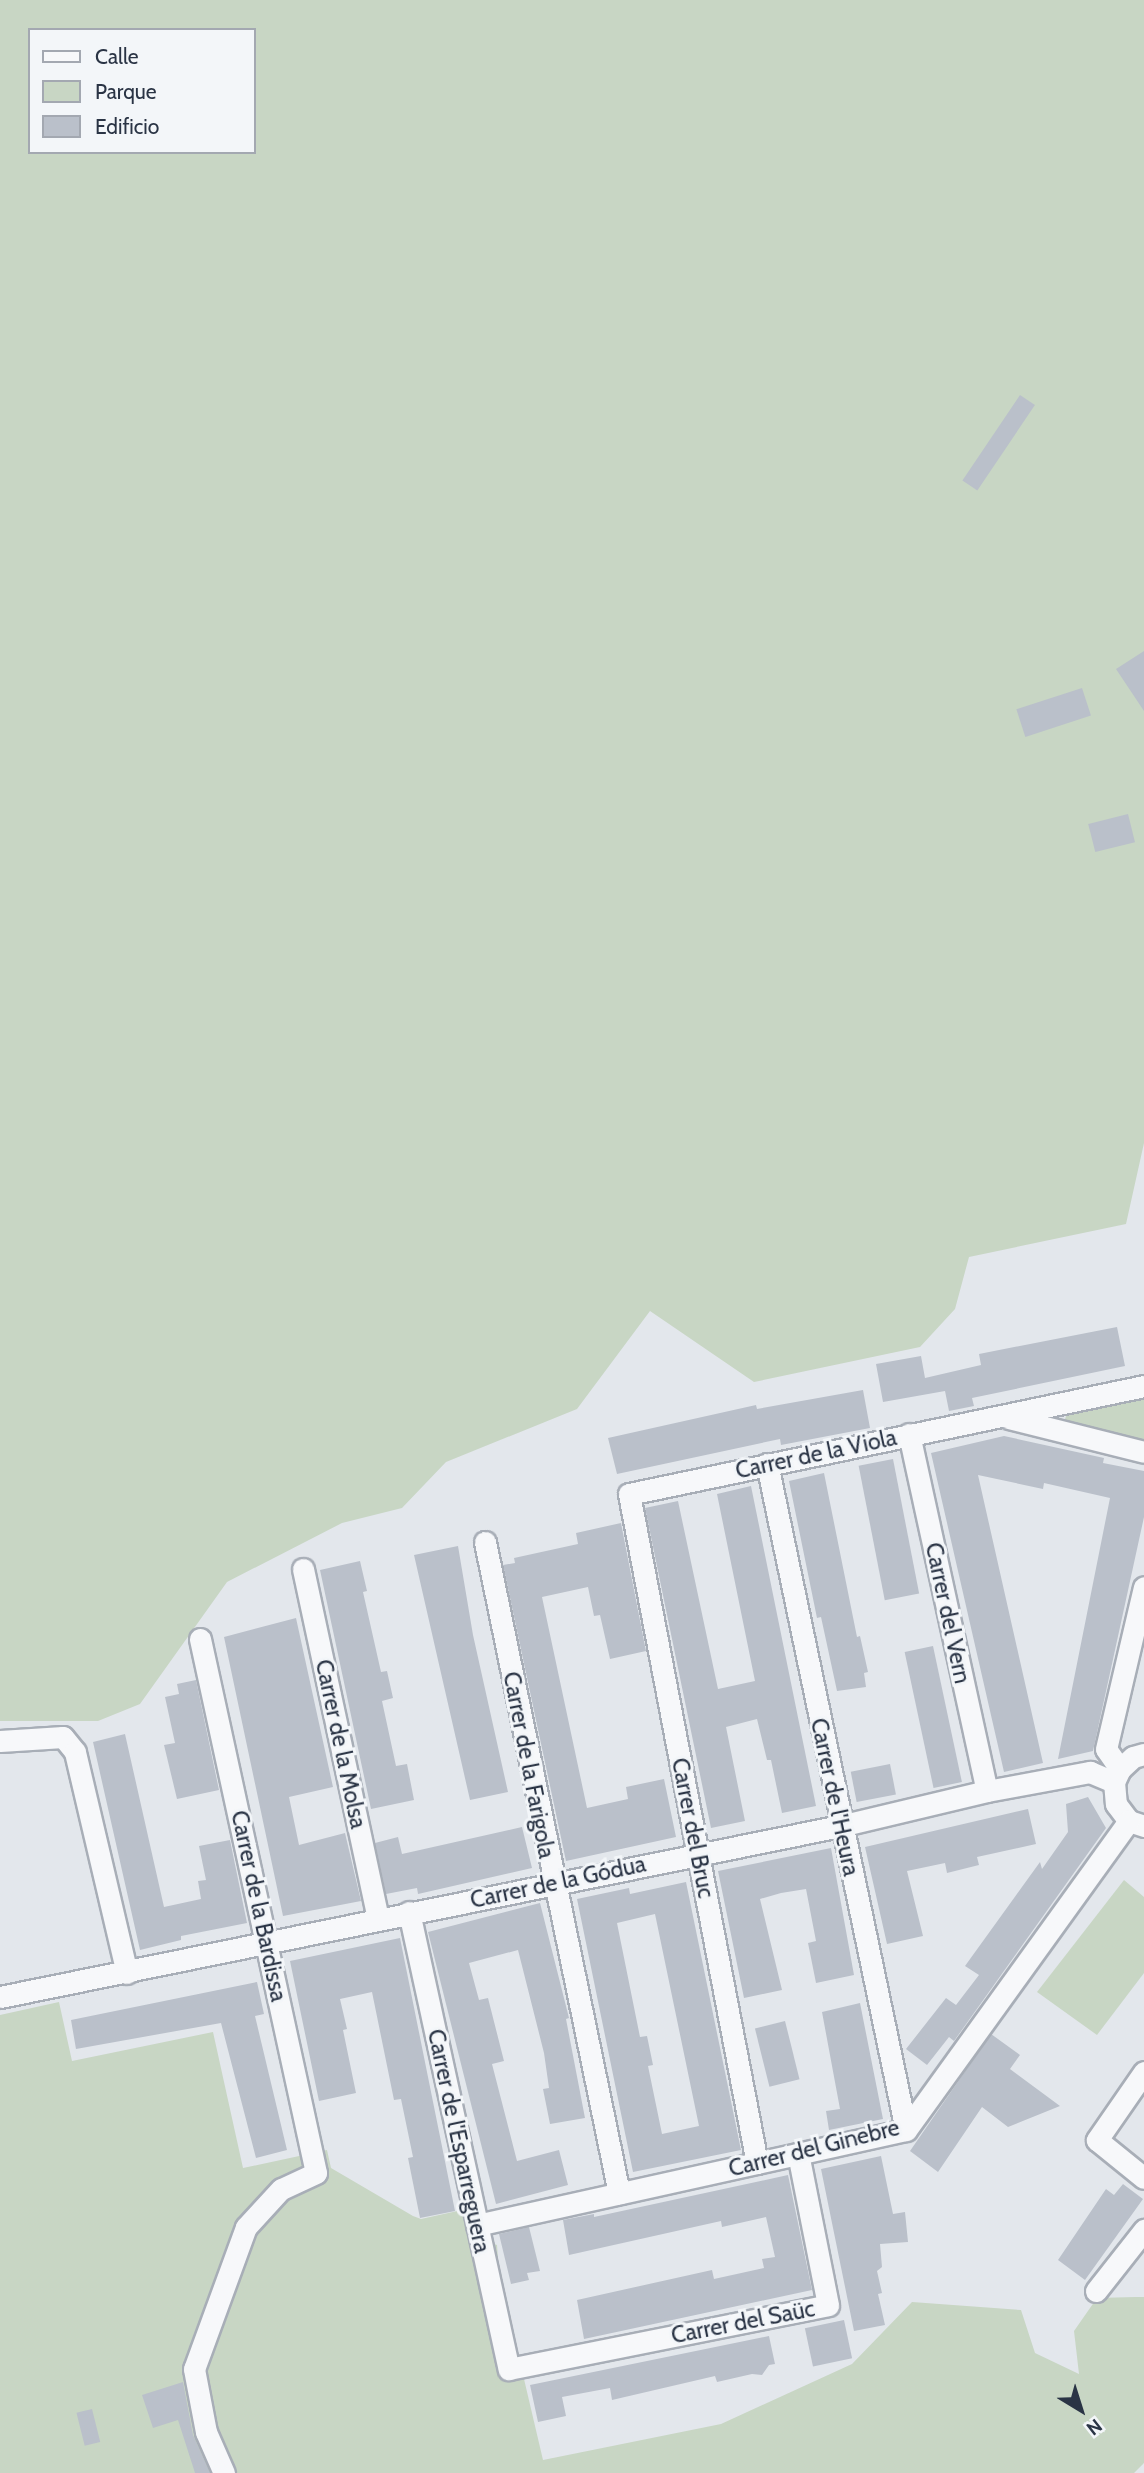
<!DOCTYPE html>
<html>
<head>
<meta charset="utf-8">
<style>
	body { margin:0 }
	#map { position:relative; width:1144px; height:2473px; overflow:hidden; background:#e3e7ec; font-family:Cabin,sans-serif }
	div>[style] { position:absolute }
	.green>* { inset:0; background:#c8d6c4 }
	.building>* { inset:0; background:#bac0ca; transform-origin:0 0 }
	.roads { filter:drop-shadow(2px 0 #a8aeb7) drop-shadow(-2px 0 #a8aeb7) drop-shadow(0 2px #a8aeb7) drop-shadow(0 -2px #a8aeb7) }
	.street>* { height:21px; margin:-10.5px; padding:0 10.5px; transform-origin:10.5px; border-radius:10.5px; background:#f7f8fa }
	span { translate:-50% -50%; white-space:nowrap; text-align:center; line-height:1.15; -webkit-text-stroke:6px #f3f6f9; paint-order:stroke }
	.street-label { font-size:23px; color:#2a3445 }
	.legend { position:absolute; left:28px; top:28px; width:228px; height:126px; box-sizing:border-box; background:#f3f6f9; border:2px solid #a3a8b1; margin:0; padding:9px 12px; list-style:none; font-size:21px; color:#2a3445 }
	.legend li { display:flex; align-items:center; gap:14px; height:35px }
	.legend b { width:35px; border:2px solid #a3a8b1 }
	.north { position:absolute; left:1046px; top:2375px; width:70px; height:70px; -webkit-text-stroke:5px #f3f6f9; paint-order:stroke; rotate:142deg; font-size:19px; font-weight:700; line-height:28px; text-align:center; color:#2a3445 }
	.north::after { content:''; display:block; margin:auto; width:24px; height:32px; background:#2a3445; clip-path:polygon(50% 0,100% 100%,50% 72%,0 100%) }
</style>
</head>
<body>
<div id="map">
	<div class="green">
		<i style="clip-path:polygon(evenodd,0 0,1144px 0,1144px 1143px,1126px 1224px,969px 1257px,955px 1309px,920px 1347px,754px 1382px,650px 1311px,577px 1409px,446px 1462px,402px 1508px,342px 1523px,227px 1582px,140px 1704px,98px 1721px,0 1721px,0 0,30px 30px,254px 30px,254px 152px,30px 152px,30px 30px)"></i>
		<i style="clip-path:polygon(1144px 1398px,1144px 1440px,1070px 1424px,1065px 1419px,1067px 1414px)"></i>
		<i style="clip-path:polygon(1124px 1880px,1144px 1897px,1144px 1973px,1097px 2035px,1037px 1992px)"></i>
		<i style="clip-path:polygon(59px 2002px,72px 2061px,213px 2032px,243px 2168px,327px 2150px,331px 2168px,413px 2216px,421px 2219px,462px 2210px,467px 2235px,497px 2245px,502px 2315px,524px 2379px,543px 2460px,721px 2424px,852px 2364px,912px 2302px,1021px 2310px,1035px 2353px,1079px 2374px,1074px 2331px,1097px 2298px,1135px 2297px,1144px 2297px,1144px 2463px,1134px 2473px,0 2473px,0 2015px)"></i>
	</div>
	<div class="building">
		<i style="left:1020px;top:395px;width:18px;height:103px;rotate:34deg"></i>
		<i style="clip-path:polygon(1144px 651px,1144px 711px,1116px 669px)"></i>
		<i style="left:1082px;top:688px;width:29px;height:69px;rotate:72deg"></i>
		<i style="left:1128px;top:814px;width:29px;height:41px;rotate:76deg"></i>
		<i style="clip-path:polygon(1117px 1327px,1125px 1366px,972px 1398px,974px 1406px,949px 1411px,945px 1391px,883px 1402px,876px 1364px,921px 1356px,925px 1378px,981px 1365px,979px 1354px)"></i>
		<i style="clip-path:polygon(863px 1390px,870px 1428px,781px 1445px,780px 1439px,617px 1474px,608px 1438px,756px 1405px,757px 1409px)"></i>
		<i style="clip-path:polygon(1004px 1436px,1104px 1458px,1103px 1463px,1144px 1471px,1144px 1517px,1093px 1751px,1058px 1759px,1110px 1498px,1044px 1483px,1043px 1489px,978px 1475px,1043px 1763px,1004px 1772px,931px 1453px)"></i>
		<i style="left:893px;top:1459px;width:137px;height:35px;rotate:79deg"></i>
		<i style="clip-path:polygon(824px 1473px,857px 1637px,860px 1636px,868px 1672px,864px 1673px,866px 1687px,837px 1691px,821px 1617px,817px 1618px,789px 1481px)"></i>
		<i style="clip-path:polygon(751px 1486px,816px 1806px,782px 1813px,771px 1760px,767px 1760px,757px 1719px,726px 1727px,745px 1821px,711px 1828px,645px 1508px,678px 1501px,718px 1689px,755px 1681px,717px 1494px)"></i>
		<i style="clip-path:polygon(621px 1523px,646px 1651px,610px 1659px,600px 1615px,594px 1616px,588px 1587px,542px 1597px,587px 1808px,628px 1799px,626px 1787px,664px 1779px,676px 1837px,566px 1861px,503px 1565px,515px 1563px,514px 1558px,578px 1544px,576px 1533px)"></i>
		<i style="clip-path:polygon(458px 1546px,473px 1635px,508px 1792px,470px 1800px,414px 1555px)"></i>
		<i style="clip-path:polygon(360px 1561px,367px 1591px,363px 1592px,381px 1672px,387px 1671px,393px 1698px,382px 1701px,396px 1766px,407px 1764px,414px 1800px,371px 1809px,320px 1570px)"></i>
		<i style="clip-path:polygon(296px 1618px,333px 1787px,289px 1797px,299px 1845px,345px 1833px,361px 1901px,283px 1916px,224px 1637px)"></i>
		<i style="left:933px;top:1646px;width:139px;height:29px;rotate:78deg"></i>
		<i style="clip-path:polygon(196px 1680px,219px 1790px,177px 1799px,164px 1745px,175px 1743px,165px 1697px,179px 1694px,177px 1684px)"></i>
		<i style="clip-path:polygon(125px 1734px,164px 1907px,201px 1899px,198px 1881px,206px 1880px,199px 1846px,230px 1840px,247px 1923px,181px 1936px,181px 1940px,140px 1950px,93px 1742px)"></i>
		<i style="left:890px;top:1764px;width:31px;height:40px;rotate:79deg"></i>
		<i style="clip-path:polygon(1088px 1797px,1106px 1828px,954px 2041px,949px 2037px,927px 2065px,906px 2049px,946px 1998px,956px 2005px,979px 1975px,965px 1966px,1040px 1862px,1042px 1869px,1068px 1832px,1066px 1804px)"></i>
		<i style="clip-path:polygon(1028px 1809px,1036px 1844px,977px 1857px,979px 1865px,947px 1873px,945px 1863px,907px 1871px,923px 1936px,887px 1944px,865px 1847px)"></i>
		<i style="clip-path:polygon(522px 1827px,532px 1868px,418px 1894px,417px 1888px,386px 1894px,375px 1843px,398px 1837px,402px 1854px)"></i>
		<i style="clip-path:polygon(831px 1848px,854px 1975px,816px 1983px,808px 1943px,816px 1941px,806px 1889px,781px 1893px,760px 1899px,782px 1990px,744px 1998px,718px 1871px)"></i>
		<i style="clip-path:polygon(evenodd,686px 1882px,741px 2150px,633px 2172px,577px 1899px,629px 1888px,630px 1894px,686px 1882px,655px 1914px,699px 2126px,662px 2134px,648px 2066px,653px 2065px,647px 2036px,640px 2037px,617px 1923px,655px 1914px)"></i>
		<i style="clip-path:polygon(540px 1903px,569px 2018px,566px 2019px,585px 2118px,550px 2124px,543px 2089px,549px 2088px,544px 2053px,518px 1950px,469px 1963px,479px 2000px,488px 1998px,504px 2061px,492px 2064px,517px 2161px,559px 2150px,568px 2185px,496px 2204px,428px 1932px)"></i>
		<i style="clip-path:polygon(400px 1938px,455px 2211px,420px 2218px,408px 2158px,413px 2157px,401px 2099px,394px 2100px,372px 1992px,340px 1999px,347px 2029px,343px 2030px,356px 2093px,319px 2101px,290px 1961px)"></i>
		<i style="clip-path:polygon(257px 1982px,264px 2014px,255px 2016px,287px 2150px,256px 2158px,221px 2023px,76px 2049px,71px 2020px)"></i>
		<i style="clip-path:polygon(860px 2003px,883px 2119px,829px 2130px,826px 2111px,840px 2109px,822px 2012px)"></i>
		<i style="left:785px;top:2021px;width:60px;height:31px;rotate:76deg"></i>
		<i style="clip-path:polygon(991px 2034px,1020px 2055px,1010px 2069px,1060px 2106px,1008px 2127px,982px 2107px,938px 2172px,910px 2151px)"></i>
		<i style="clip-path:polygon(881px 2156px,893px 2214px,905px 2212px,908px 2242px,880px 2244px,882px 2267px,877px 2271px,882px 2293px,878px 2294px,885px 2325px,854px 2331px,821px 2169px)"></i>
		<i style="clip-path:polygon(788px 2175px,812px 2290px,584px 2339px,577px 2300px,712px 2270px,714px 2279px,764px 2268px,762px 2259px,775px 2257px,766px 2217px,722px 2227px,721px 2221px,569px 2255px,563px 2220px,594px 2214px,594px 2217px)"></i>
		<i style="clip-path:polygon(1123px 2184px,1143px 2199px,1085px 2280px,1058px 2260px,1106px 2189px,1114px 2195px)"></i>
		<i style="clip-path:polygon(529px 2227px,540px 2271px,527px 2273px,529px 2280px,511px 2284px,499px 2234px)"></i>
		<i style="left:844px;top:2320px;width:39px;height:40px;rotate:78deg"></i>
		<i style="clip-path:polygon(769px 2336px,775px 2364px,769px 2365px,762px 2375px,752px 2374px,717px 2382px,715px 2376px,612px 2400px,610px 2388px,562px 2397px,566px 2416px,538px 2422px,530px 2385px)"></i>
		<i style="clip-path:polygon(183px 2382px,193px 2435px,210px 2473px,195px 2473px,178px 2420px,153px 2428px,142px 2395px)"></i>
		<i style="left:92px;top:2409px;width:34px;height:16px;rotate:76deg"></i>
	</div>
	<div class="roads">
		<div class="street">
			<i style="left:1009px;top:1418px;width:139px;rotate:14.1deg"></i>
			<i style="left:909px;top:1434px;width:365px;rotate:77.7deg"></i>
			<i style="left:767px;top:1464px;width:680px;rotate:78.21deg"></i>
			<i style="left:485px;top:1542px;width:665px;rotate:78.37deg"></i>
			<i style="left:303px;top:1569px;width:358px;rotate:77.9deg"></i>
			<i style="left:200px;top:1639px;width:546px;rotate:77.74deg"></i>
			<i style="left:316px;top:2173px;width:38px;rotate:155deg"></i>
			<i style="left:281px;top:2189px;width:52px;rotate:132.6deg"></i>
			<i style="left:246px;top:2227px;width:151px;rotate:110.1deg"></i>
			<i style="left:194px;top:2369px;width:64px;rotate:79.2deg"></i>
			<i style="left:206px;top:2432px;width:45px;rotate:66.3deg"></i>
			<i style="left:0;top:1741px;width:63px;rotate:-3.6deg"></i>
			<i style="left:63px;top:1737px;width:19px;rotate:51deg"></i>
			<i style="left:75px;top:1752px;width:227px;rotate:76.8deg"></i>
			<i style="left:1144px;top:1754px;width:11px;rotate:165deg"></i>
			<i style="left:1133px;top:1757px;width:18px;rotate:137deg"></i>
			<i style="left:1120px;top:1769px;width:14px;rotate:115deg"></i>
			<i style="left:1114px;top:1782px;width:22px;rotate:85deg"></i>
			<i style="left:1116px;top:1804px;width:21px;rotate:53deg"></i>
			<i style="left:1129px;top:1821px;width:16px;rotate:18deg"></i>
			<i style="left:1120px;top:1769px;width:24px;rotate:-125deg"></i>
			<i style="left:1106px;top:1749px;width:166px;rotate:-76.8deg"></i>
			<i style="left:409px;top:1912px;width:468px;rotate:77.7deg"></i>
			<i style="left:509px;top:2369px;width:325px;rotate:-11.3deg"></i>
			<i style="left:828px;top:2305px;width:154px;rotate:-101.2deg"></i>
			<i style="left:0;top:1997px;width:857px;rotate:-11.51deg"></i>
			<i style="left:840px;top:1826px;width:151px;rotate:-13.4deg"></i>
			<i style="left:987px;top:1791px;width:105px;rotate:-10.5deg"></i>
			<i style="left:1090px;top:1772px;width:26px;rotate:23deg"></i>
			<i style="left:1144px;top:2072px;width:83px;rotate:124.7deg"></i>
			<i style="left:1097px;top:2140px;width:60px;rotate:39deg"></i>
			<i style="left:757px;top:2163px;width:681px;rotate:-100.83deg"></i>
			<i style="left:629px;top:1494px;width:526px;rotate:-11.84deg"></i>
			<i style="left:477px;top:2225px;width:439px;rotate:-12.5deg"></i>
			<i style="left:906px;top:2130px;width:381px;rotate:-54.2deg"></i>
			<i style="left:1096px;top:2291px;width:78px;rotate:-51.8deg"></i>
		</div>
	</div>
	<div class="street-label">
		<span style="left:816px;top:1454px;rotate:-12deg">Carrer de la Viola</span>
		<span style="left:948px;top:1613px;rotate:78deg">Carrer del Vern</span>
		<span style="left:341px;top:1744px;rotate:78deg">Carrer de la Molsa</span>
		<span style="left:529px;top:1765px;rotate:79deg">Carrer de la Farigola</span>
		<span style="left:835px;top:1797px;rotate:78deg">Carrer de l'Heura</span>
		<span style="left:693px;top:1828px;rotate:79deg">Carrer del Bruc</span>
		<span style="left:558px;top:1882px;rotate:-12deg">Carrer de la Gódua</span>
		<span style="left:259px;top:1906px;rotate:78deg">Carrer de la Bardissa</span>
		<span style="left:459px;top:2141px;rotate:78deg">Carrer de l'Esparreguera</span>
		<span style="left:814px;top:2148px;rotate:-14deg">Carrer del Ginebre</span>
		<span style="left:743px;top:2322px;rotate:-11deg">Carrer del Saüc</span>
	</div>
	<ul class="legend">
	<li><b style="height:9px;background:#f7f8fa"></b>Calle</li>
	<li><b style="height:19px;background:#c8d6c4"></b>Parque</li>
	<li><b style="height:19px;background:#bac0ca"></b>Edificio</li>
	</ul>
	<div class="north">N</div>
</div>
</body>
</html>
